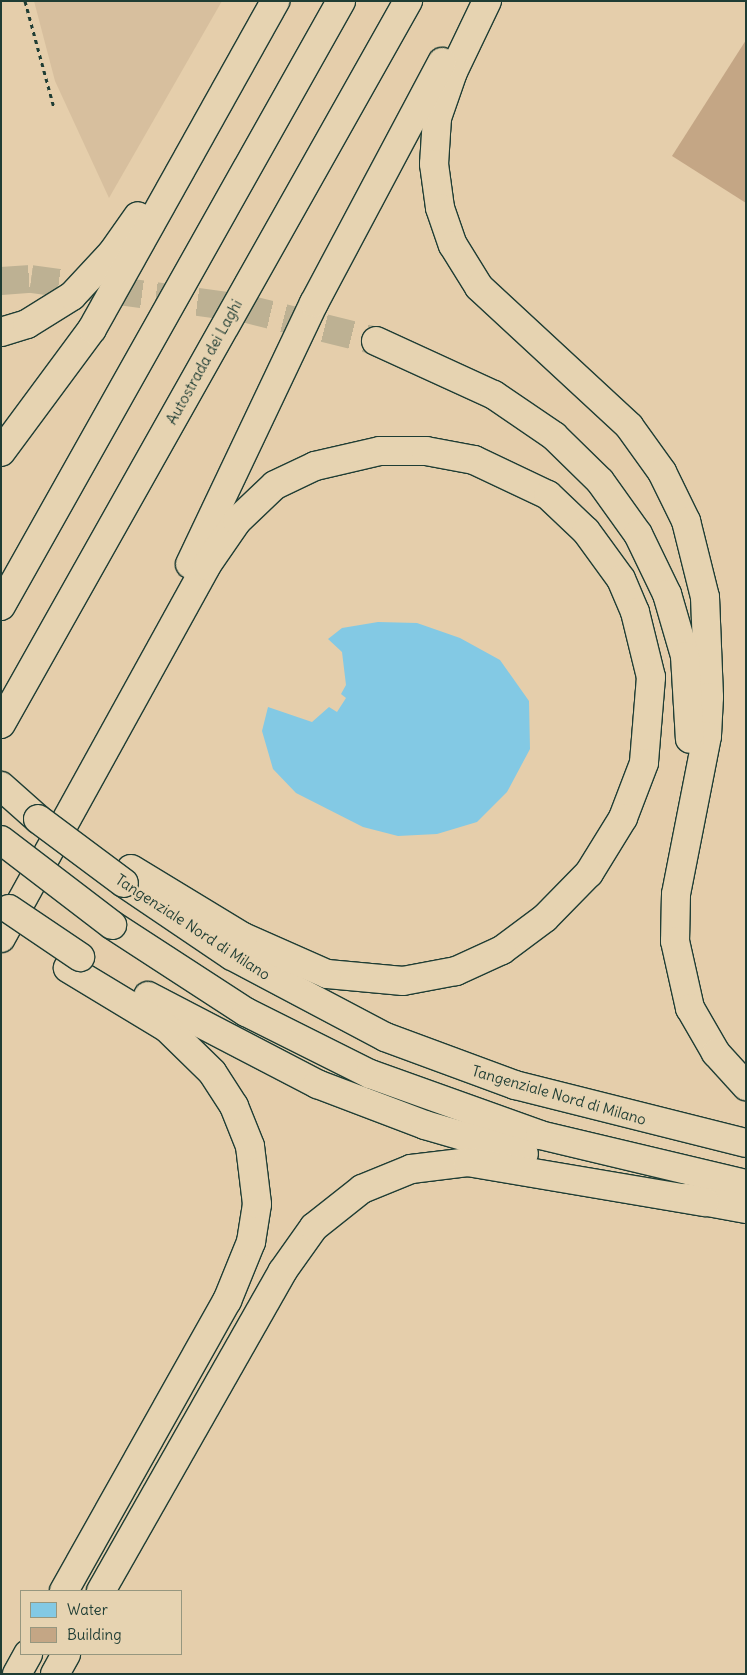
<!DOCTYPE html>
<html>
<head>
<meta charset="utf-8">
<style>
	body { margin:0 }
	#map { position:relative; width:747px; height:1675px; overflow:hidden; background:#e5ceab; font-family:Delius,sans-serif }
	div>[style] { position:absolute }
	.built>* { inset:0; background:#d7bf9e }
	.water>* { inset:0; background:#83c9e4 }
	.building>* { inset:0; background:#c4a685 }
	.highway-tunnel>* { height:28px; margin-top:-14px; transform-origin:0; background:repeating-linear-gradient(90deg,#bdb193 0 28px,transparent 0 42px) }
	.path>* { height:3px; margin-top:-1.5px; transform-origin:0; background:repeating-linear-gradient(90deg,#1f3d34 0 4px,transparent 0 8px) }
	.roads { filter:drop-shadow(1px 0 #1f3d34) drop-shadow(-1px 0 #1f3d34) drop-shadow(0 1px #1f3d34) drop-shadow(0 -1px #1f3d34) }
	.highway>* { height:28px; margin:-14px; padding:0 14px; transform-origin:14px; border-radius:14px; background:#e6d3b1 }
	.bridges { filter:drop-shadow(1px 0 #1f3d34) drop-shadow(-1px 0 #1f3d34) drop-shadow(0 1px #1f3d34) drop-shadow(0 -1px #1f3d34) }
	.highway-bridge>* { height:28px; margin:-14px; padding:0 14px; transform-origin:14px; border-radius:14px; background:#e6d3b1 }
	span { translate:-50% -50%; white-space:nowrap; text-align:center; line-height:1.15; -webkit-text-stroke:4px #e6d3b1; paint-order:stroke }
	.street-label { font-size:15px; color:#1f3d34 }
	.frame { position:absolute; inset:0; border:2px solid #1f3d34; pointer-events:none }
	.legend { position:absolute; left:20px; top:1590px; width:162px; height:65px; box-sizing:border-box; background:#e6d3b1; border:1px solid #96977f; margin:0; padding:6px 9px; list-style:none; font-size:15px; color:#1f3d34 }
	.legend li { display:flex; align-items:center; gap:10px; height:25px }
	.legend b { width:25px; border:1px solid #96977f }
</style>
</head>
<body>
<div id="map">
	<div class="built">
		<i style="clip-path:polygon(34px 1px,222px 1px,109px 198px,55px 81px)"></i>
	</div>
	<div class="water">
		<i style="clip-path:polygon(378px 622px,417px 623px,460px 638px,500px 660px,529px 701px,530px 749px,507px 792px,477px 822px,437px 834px,398px 836px,363px 827px,296px 793px,273px 769px,262px 731px,268px 707px,312px 722px,329px 707px,337px 712px,346px 698px,341px 694px,346px 685px,342px 652px,328px 639px,342px 628px)"></i>
	</div>
	<div class="building">
		<i style="clip-path:polygon(746px 40px,746px 203px,672px 156px)"></i>
	</div>
	<div class="highway-tunnel">
		<i style="left:1px;top:281px;width:30px;rotate:-4deg"></i>
		<i style="left:31px;top:279px;width:214px;rotate:7.8deg"></i>
		<i style="left:243px;top:308px;width:137px;rotate:13.9deg"></i>
	</div>
	<div class="path">
		<i style="left:25px;top:1px;width:111px;rotate:74.8deg"></i>
	</div>
	<div class="roads">
		<div class="highway">
			<i style="left:487px;top:1px;width:79px;rotate:115.6deg"></i>
			<i style="left:453px;top:72px;width:49px;rotate:109.2deg"></i>
			<i style="left:437px;top:118px;width:46px;rotate:93.7deg"></i>
			<i style="left:434px;top:164px;width:44px;rotate:82.2deg"></i>
			<i style="left:440px;top:208px;width:39px;rotate:71deg"></i>
			<i style="left:453px;top:245px;width:49px;rotate:58.2deg"></i>
			<i style="left:479px;top:287px;width:205px;rotate:42.8deg"></i>
			<i style="left:629px;top:426px;width:57px;rotate:54.3deg"></i>
			<i style="left:662px;top:472px;width:55px;rotate:63.9deg"></i>
			<i style="left:686px;top:521px;width:78px;rotate:76deg"></i>
			<i style="left:705px;top:597px;width:100px;rotate:87.7deg"></i>
			<i style="left:709px;top:697px;width:39px;rotate:93deg"></i>
			<i style="left:707px;top:736px;width:161px;rotate:101.1deg"></i>
			<i style="left:676px;top:894px;width:47px;rotate:91.2deg"></i>
			<i style="left:675px;top:941px;width:69px;rotate:77.4deg"></i>
			<i style="left:690px;top:1008px;width:52px;rotate:60deg"></i>
			<i style="left:716px;top:1053px;width:45px;rotate:47.7deg"></i>
			<i style="left:1px;top:332px;width:27px;rotate:-17deg"></i>
			<i style="left:27px;top:324px;width:53px;rotate:-31.9deg"></i>
			<i style="left:72px;top:296px;width:59px;rotate:-47.1deg"></i>
			<i style="left:112px;top:253px;width:45px;rotate:-54.9deg"></i>
			<i style="left:376px;top:341px;width:130px;rotate:24.6deg"></i>
			<i style="left:494px;top:395px;width:73px;rotate:34.3deg"></i>
			<i style="left:554px;top:436px;width:64px;rotate:44.4deg"></i>
			<i style="left:600px;top:481px;width:65px;rotate:54.4deg"></i>
			<i style="left:638px;top:534px;width:67px;rotate:64.2deg"></i>
			<i style="left:667px;top:594px;width:65px;rotate:73.8deg"></i>
			<i style="left:685px;top:656px;width:83px;rotate:86.6deg"></i>
			<i style="left:1px;top:452px;width:153px;rotate:-53.5deg"></i>
			<i style="left:92px;top:329px;width:376px;rotate:-60.8deg"></i>
			<i style="left:190px;top:564px;width:289px;rotate:-64.6deg"></i>
			<i style="left:314px;top:303px;width:273px;rotate:-62deg"></i>
			<i style="left:1px;top:606px;width:694px;rotate:-60.66deg"></i>
			<i style="left:1px;top:724px;width:830px;rotate:-60.62deg"></i>
			<i style="left:1px;top:786px;width:50px;rotate:41.7deg"></i>
			<i style="left:124px;top:883px;width:130px;rotate:34.1deg"></i>
			<i style="left:232px;top:956px;width:173px;rotate:27.9deg"></i>
			<i style="left:385px;top:1037px;width:139px;rotate:20.3deg"></i>
			<i style="left:515px;top:1085px;width:238px;rotate:14.1deg"></i>
			<i style="left:112px;top:925px;width:160px;rotate:33deg"></i>
			<i style="left:246px;top:1012px;width:139px;rotate:26.6deg"></i>
			<i style="left:370px;top:1074px;width:181px;rotate:19.7deg"></i>
			<i style="left:540px;top:1135px;width:212px;rotate:13.4deg"></i>
			<i style="left:1px;top:938px;width:425px;rotate:-61.1deg"></i>
			<i style="left:206px;top:566px;width:55px;rotate:-55.4deg"></i>
			<i style="left:237px;top:521px;width:52px;rotate:-43.5deg"></i>
			<i style="left:275px;top:485px;width:44px;rotate:-25.4deg"></i>
			<i style="left:315px;top:466px;width:67px;rotate:-13deg"></i>
			<i style="left:380px;top:451px;width:46px"></i>
			<i style="left:426px;top:451px;width:49px;rotate:10.6deg"></i>
			<i style="left:474px;top:460px;width:82px;rotate:25.3deg"></i>
			<i style="left:548px;top:495px;width:52px;rotate:43.5deg"></i>
			<i style="left:586px;top:531px;width:59px;rotate:53.9deg"></i>
			<i style="left:621px;top:579px;width:36px;rotate:67deg"></i>
			<i style="left:635px;top:612px;width:67px;rotate:76.2deg"></i>
			<i style="left:651px;top:677px;width:86px;rotate:94.7deg"></i>
			<i style="left:644px;top:763px;width:59px;rotate:110.9deg"></i>
			<i style="left:623px;top:818px;width:65px;rotate:121.7deg"></i>
			<i style="left:589px;top:873px;width:63px;rotate:134.4deg"></i>
			<i style="left:545px;top:918px;width:54px;rotate:143.3deg"></i>
			<i style="left:502px;top:950px;width:51px;rotate:155.5deg"></i>
			<i style="left:456px;top:971px;width:54px;rotate:169.3deg"></i>
			<i style="left:403px;top:981px;width:76px;rotate:-174.7deg"></i>
			<i style="left:327px;top:974px;width:92px;rotate:-156.2deg"></i>
			<i style="left:243px;top:937px;width:131px;rotate:-148.7deg"></i>
			<i style="left:148px;top:996px;width:191px;rotate:27.5deg"></i>
			<i style="left:317px;top:1084px;width:116px;rotate:20.8deg"></i>
			<i style="left:425px;top:1125px;width:103px;rotate:16.3deg"></i>
			<i style="left:686px;top:1198px;width:61px;rotate:10.4deg"></i>
			<i style="left:64px;top:1591px;width:333px;rotate:-60.7deg"></i>
			<i style="left:227px;top:1301px;width:64px;rotate:-67.9deg"></i>
			<i style="left:251px;top:1242px;width:38px;rotate:-81deg"></i>
			<i style="left:257px;top:1204px;width:58px;rotate:-96.9deg"></i>
			<i style="left:250px;top:1146px;width:43px;rotate:-111.8deg"></i>
			<i style="left:234px;top:1106px;width:40px;rotate:-122.9deg"></i>
			<i style="left:212px;top:1072px;width:63px;rotate:-135.6deg"></i>
			<i style="left:167px;top:1028px;width:116px;rotate:-148.8deg"></i>
			<i style="left:101px;top:1591px;width:367px;rotate:-60.4deg"></i>
			<i style="left:282px;top:1272px;width:55px;rotate:-54.6deg"></i>
			<i style="left:314px;top:1227px;width:61px;rotate:-38.4deg"></i>
			<i style="left:362px;top:1189px;width:53px;rotate:-22.2deg"></i>
			<i style="left:411px;top:1169px;width:57px;rotate:-7deg"></i>
			<i style="left:468px;top:1162px;width:240px;rotate:9.6deg"></i>
			<i style="left:17px;top:1674px;width:23px;rotate:-61deg"></i>
			<i style="left:55px;top:1674px;width:23px;rotate:-61deg"></i>
		</div>
	</div>
	<div class="bridges">
		<div class="highway-bridge">
			<i style="left:38px;top:819px;width:107px;rotate:36.7deg"></i>
			<i style="left:1px;top:840px;width:140px;rotate:37.4deg"></i>
			<i style="left:9px;top:909px;width:86px;rotate:34.1deg"></i>
		</div>
	</div>
	<div class="street-label">
		<span style="left:204px;top:362px;rotate:-61deg">Autostrada dei Laghi</span>
		<span style="left:193px;top:927px;rotate:33deg">Tangenziale Nord di Milano</span>
		<span style="left:559px;top:1095px;rotate:16deg">Tangenziale Nord di Milano</span>
	</div>
	<div class="frame"></div>
	<ul class="legend">
	<li><b style="height:14px;background:#83c9e4"></b>Water</li>
	<li><b style="height:14px;background:#c4a685"></b>Building</li>
	</ul>
</div>
</body>
</html>
